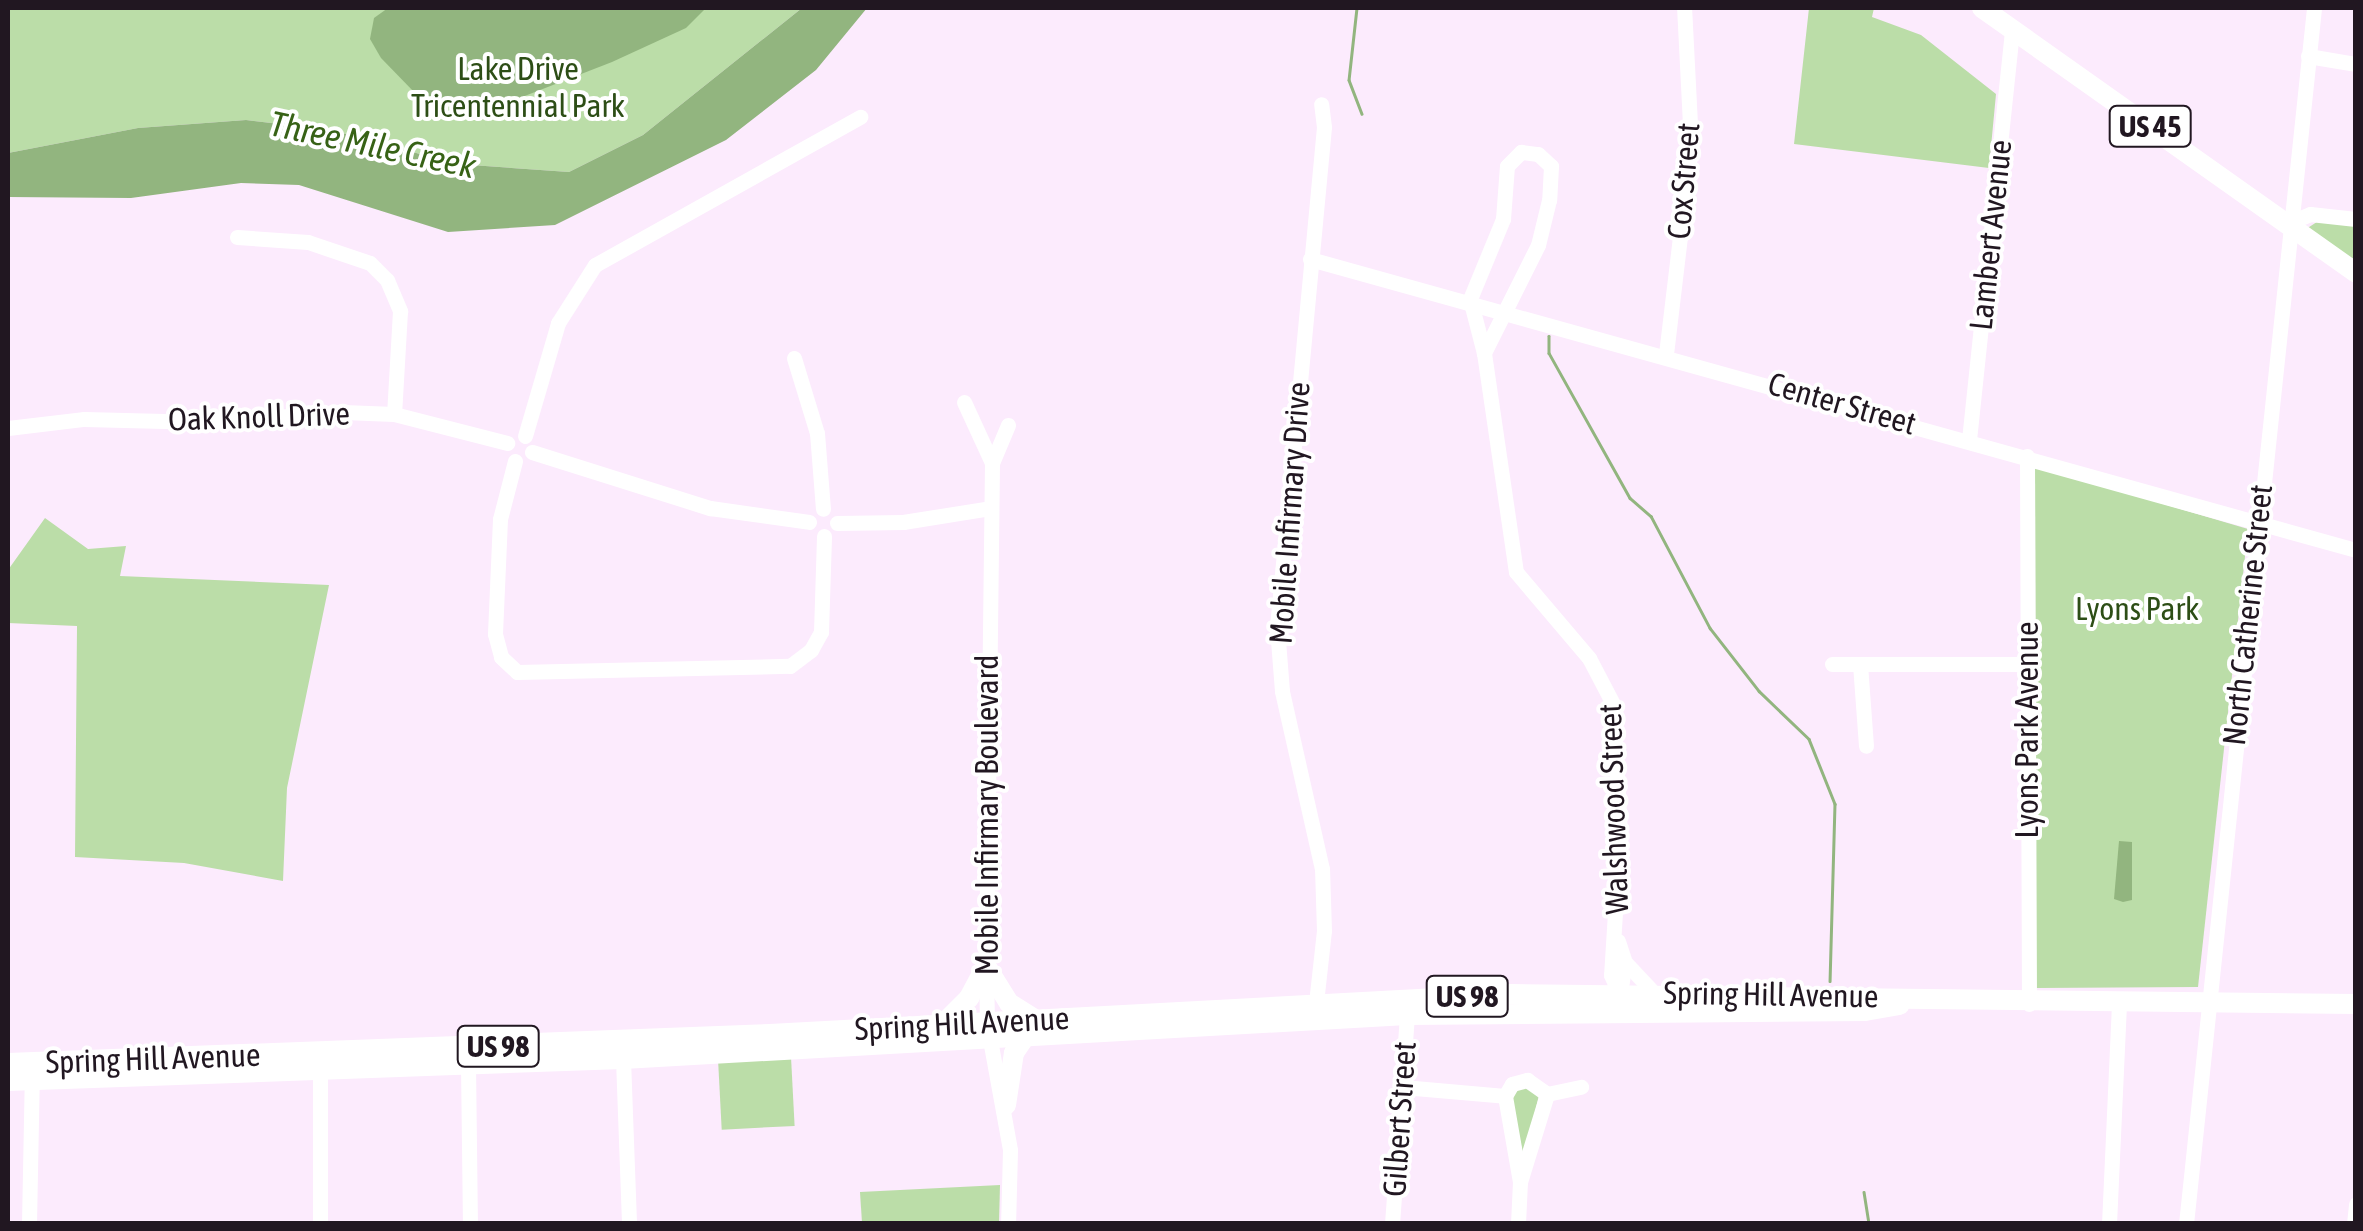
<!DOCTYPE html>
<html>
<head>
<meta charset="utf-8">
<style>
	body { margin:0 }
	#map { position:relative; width:2363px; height:1231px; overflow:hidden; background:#fcebfd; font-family:"Asap Condensed",sans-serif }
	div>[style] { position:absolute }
	.green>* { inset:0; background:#bbdda8; transform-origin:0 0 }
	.water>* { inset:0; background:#92b57f }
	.stream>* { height:2.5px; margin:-1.25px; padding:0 1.25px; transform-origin:1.25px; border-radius:1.25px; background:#92b57f }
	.minor>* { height:15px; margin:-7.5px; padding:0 7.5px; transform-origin:7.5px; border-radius:7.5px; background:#fff }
	.major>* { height:20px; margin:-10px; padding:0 10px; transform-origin:10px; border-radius:10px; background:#fff }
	span { translate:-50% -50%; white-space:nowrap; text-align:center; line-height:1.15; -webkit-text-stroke:8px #fff; paint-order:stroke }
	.shield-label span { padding:2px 8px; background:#fff; border:2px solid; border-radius:8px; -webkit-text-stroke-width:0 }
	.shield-label { font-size:30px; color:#211721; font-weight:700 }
	.park-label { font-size:32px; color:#2d4e16 }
	.street-label { font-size:32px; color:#211721 }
	.water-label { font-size:35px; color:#376216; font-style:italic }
	.frame { position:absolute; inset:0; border:10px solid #211721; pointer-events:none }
</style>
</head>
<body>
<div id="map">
	<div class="green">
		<i style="clip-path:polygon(8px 8px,802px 8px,643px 135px,569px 172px,457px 164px,331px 130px,246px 120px,138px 128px,8px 153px)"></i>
		<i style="clip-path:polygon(1809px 8px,1874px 8px,1872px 17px,1921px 35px,1996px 94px,1989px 168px,1794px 144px)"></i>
		<i style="clip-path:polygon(2320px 220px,2355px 225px,2355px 266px,2306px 229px)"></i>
		<i style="clip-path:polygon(2035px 466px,2248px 529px,2198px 987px,2036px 988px)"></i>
		<i style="clip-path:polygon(45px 518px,88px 549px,126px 546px,120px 576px,329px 585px,287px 788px,283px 881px,184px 863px,75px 857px,77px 626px,8px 623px,8px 570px)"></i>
		<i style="left:791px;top:1057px;width:69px;height:73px;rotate:87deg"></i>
		<i style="clip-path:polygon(1523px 1083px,1539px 1095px,1524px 1159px,1511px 1098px)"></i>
		<i style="clip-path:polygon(1000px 1185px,999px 1223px,862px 1223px,860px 1192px)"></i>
	</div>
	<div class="water">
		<i style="clip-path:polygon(388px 8px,702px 8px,704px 10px,686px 28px,612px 62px,494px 108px,475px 108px,415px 93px,381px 58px,370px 39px,374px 18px)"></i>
		<i style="clip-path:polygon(802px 8px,867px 8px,816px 70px,726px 140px,555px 225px,448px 232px,299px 185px,241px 183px,131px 198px,8px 197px,8px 153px,138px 128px,246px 120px,331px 130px,457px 164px,569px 172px,643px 135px)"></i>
		<i style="clip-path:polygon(2119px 841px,2132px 842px,2132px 900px,2123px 902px,2114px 899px)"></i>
	</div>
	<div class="stream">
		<i style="left:1357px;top:8px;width:72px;rotate:96.3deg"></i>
		<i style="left:1349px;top:80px;width:36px;rotate:69deg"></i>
		<i style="left:1549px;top:336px;width:17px;rotate:90deg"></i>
		<i style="left:1549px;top:353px;width:166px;rotate:60.8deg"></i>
		<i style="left:1630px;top:498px;width:28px;rotate:41deg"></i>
		<i style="left:1651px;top:516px;width:127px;rotate:62.2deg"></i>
		<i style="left:1710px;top:628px;width:80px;rotate:52.1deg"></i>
		<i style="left:1759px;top:691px;width:69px;rotate:43.8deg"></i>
		<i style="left:1809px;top:739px;width:70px;rotate:68.2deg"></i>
		<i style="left:1835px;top:804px;width:177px;rotate:91.6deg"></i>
		<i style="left:1864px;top:1192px;width:32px;rotate:81deg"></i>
	</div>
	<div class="minor">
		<i style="left:2308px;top:56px;width:49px;rotate:9.5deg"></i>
		<i style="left:1521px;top:152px;width:17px;rotate:7deg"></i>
		<i style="left:1538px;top:154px;width:18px;rotate:43deg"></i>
		<i style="left:1551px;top:166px;width:34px;rotate:93deg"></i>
		<i style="left:1549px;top:200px;width:46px;rotate:103.7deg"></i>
		<i style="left:1538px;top:245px;width:121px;rotate:116.6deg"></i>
		<i style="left:1484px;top:353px;width:56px;rotate:-104.5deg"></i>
		<i style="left:1470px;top:299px;width:87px;rotate:-67.6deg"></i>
		<i style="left:1503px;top:219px;width:53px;rotate:-85.7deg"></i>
		<i style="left:1507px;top:166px;width:20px;rotate:-45deg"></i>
		<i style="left:2288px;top:223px;width:24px;rotate:-22deg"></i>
		<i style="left:2310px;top:214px;width:46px;rotate:6.2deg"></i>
		<i style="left:237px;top:237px;width:71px;rotate:4deg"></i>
		<i style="left:308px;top:242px;width:65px;rotate:18.7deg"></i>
		<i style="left:370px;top:263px;width:24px;rotate:45deg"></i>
		<i style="left:387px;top:280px;width:34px;rotate:67deg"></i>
		<i style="left:400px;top:311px;width:103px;rotate:93.3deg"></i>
		<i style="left:1310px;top:259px;width:1086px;rotate:15.55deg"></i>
		<i style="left:1484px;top:353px;width:221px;rotate:81.7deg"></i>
		<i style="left:1516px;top:572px;width:113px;rotate:49.7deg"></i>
		<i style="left:1589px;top:658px;width:52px;rotate:62.4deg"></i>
		<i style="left:1613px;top:704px;width:129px;rotate:86.9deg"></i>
		<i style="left:1620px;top:833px;width:142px;rotate:93.6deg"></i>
		<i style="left:1611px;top:975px;width:20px;rotate:66deg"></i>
		<i style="left:1666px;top:354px;width:211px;rotate:-83.2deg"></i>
		<i style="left:1691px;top:144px;width:136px;rotate:-92.9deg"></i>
		<i style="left:794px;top:358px;width:78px;rotate:73deg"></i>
		<i style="left:817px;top:433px;width:76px;rotate:85.5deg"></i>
		<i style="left:964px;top:402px;width:67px;rotate:65.3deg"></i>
		<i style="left:1008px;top:425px;width:41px;rotate:112.8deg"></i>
		<i style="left:992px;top:463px;width:503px;rotate:90.68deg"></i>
		<i style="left:986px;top:966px;width:57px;rotate:89deg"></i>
		<i style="left:987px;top:1023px;width:129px;rotate:79.7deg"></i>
		<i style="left:1010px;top:1150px;width:74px;rotate:91.5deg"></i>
		<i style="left:8px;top:428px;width:77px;rotate:-6.8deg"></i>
		<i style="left:84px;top:419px;width:121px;rotate:1.4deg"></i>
		<i style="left:205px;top:422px;width:138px;rotate:-4.1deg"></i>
		<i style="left:343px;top:412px;width:51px;rotate:2.2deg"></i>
		<i style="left:394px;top:414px;width:117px;rotate:14.4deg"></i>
		<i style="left:525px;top:436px;width:118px;rotate:-73.7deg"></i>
		<i style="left:558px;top:323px;width:69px;rotate:-57.5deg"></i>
		<i style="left:595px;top:265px;width:304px;rotate:-29.2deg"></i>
		<i style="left:1969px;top:440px;width:413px;rotate:-84deg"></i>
		<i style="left:532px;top:452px;width:187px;rotate:17.5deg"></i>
		<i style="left:710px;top:508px;width:100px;rotate:8deg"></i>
		<i style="left:2027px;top:456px;width:548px;rotate:89.79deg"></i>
		<i style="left:515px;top:461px;width:60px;rotate:104.5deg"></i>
		<i style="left:500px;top:519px;width:115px;rotate:92.5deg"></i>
		<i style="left:495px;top:634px;width:24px;rotate:75deg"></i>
		<i style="left:501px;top:657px;width:22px;rotate:43deg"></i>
		<i style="left:517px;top:672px;width:273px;rotate:-1.3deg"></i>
		<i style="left:790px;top:666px;width:26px;rotate:-37deg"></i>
		<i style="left:811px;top:650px;width:21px;rotate:-61deg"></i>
		<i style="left:821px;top:632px;width:96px;rotate:-88.2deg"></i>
		<i style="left:837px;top:523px;width:66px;rotate:-0.9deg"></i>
		<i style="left:903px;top:522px;width:88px;rotate:-9.1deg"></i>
		<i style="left:1832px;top:664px;width:195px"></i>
		<i style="left:1860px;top:664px;width:82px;rotate:85.8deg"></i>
		<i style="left:1618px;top:941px;width:22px;rotate:72deg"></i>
		<i style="left:1625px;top:962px;width:38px;rotate:99deg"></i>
		<i style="left:1625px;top:962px;width:41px;rotate:47deg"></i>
		<i style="left:1315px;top:1012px;width:81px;rotate:-83.7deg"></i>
		<i style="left:1324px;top:931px;width:62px;rotate:-91.8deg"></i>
		<i style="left:1322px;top:869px;width:182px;rotate:-102.7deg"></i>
		<i style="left:1282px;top:691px;width:64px;rotate:-94.5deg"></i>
		<i style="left:1277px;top:627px;width:502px;rotate:-84.63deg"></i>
		<i style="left:1324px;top:127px;width:23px;rotate:-97deg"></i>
		<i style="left:623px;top:1059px;width:165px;rotate:87.9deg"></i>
		<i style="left:468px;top:1064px;width:160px;rotate:89.3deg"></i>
		<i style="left:1403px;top:1087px;width:102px;rotate:5deg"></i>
		<i style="left:1547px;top:1094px;width:35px;rotate:-12deg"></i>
		<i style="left:1520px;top:1182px;width:92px;rotate:-72.9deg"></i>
		<i style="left:29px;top:1224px;width:151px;rotate:-88.9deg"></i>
		<i style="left:320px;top:1224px;width:161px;rotate:-90deg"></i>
		<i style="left:1392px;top:1224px;width:210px;rotate:-85.9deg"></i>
		<i style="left:1518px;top:1224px;width:42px;rotate:-87.3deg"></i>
		<i style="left:1520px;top:1182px;width:87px;rotate:-99.9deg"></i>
		<i style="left:1505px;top:1096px;width:14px;rotate:-60deg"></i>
		<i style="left:1512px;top:1084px;width:16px;rotate:-15deg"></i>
		<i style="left:1527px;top:1080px;width:24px;rotate:35deg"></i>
		<i style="left:2109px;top:1224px;width:221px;rotate:-87.4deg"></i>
		<i style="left:2186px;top:1224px;width:1223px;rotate:-83.99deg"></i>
		<i style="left:2354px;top:1224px;width:20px;rotate:-84deg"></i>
	</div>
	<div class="major">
		<i style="left:1982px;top:8px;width:458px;rotate:35.3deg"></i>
		<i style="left:986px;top:966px;width:44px;rotate:58.1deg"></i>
		<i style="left:1009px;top:1003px;width:32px;rotate:32deg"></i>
		<i style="left:941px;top:1026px;width:40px;rotate:-45deg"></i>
		<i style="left:969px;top:998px;width:36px;rotate:-62deg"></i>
		<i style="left:8px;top:1063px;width:763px;rotate:-2.18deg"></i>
		<i style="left:770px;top:1034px;width:742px;rotate:-3.09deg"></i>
		<i style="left:1511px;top:994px;width:845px;rotate:0.68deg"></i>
		<i style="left:8px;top:1081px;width:615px;rotate:-2.05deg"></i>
		<i style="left:623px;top:1059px;width:785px;rotate:-3.21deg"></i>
		<i style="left:1407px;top:1015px;width:458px;rotate:-0.5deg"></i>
		<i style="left:1865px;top:1011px;width:35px;rotate:-10deg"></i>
		<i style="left:1006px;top:1105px;width:53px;rotate:-81.3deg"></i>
		<i style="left:1014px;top:1053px;width:18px;rotate:-56deg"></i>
	</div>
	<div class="shield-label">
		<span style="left:2150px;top:126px">US 45</span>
		<span style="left:1467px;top:996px">US 98</span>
		<span style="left:498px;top:1046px">US 98</span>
	</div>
	<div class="park-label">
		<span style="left:518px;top:88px">Lake Drive<br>Tricentennial Park</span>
		<span style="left:2137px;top:609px">Lyons Park</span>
	</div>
	<div class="street-label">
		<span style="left:1684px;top:181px;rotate:-85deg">Cox Street</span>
		<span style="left:1991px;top:235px;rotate:-84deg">Lambert Avenue</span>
		<span style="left:1842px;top:404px;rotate:16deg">Center Street</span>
		<span style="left:259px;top:417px;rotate:-2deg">Oak Knoll Drive</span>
		<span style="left:1290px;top:513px;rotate:-86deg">Mobile Infirmary Drive</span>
		<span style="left:2248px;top:615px;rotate:-84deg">North Catherine Street</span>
		<span style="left:2027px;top:730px;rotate:-90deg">Lyons Park Avenue</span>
		<span style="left:1614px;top:809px;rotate:-92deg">Walshwood Street</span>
		<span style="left:987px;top:815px;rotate:-90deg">Mobile Infirmary Boulevard</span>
		<span style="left:1771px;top:995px;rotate:1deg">Spring Hill Avenue</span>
		<span style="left:962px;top:1024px;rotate:-3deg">Spring Hill Avenue</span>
		<span style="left:153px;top:1059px;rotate:-2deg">Spring Hill Avenue</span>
		<span style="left:1400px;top:1119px;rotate:-86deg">Gilbert Street</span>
	</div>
	<div class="water-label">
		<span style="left:373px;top:144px;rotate:12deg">Three Mile Creek</span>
	</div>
	<div class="frame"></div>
</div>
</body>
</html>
